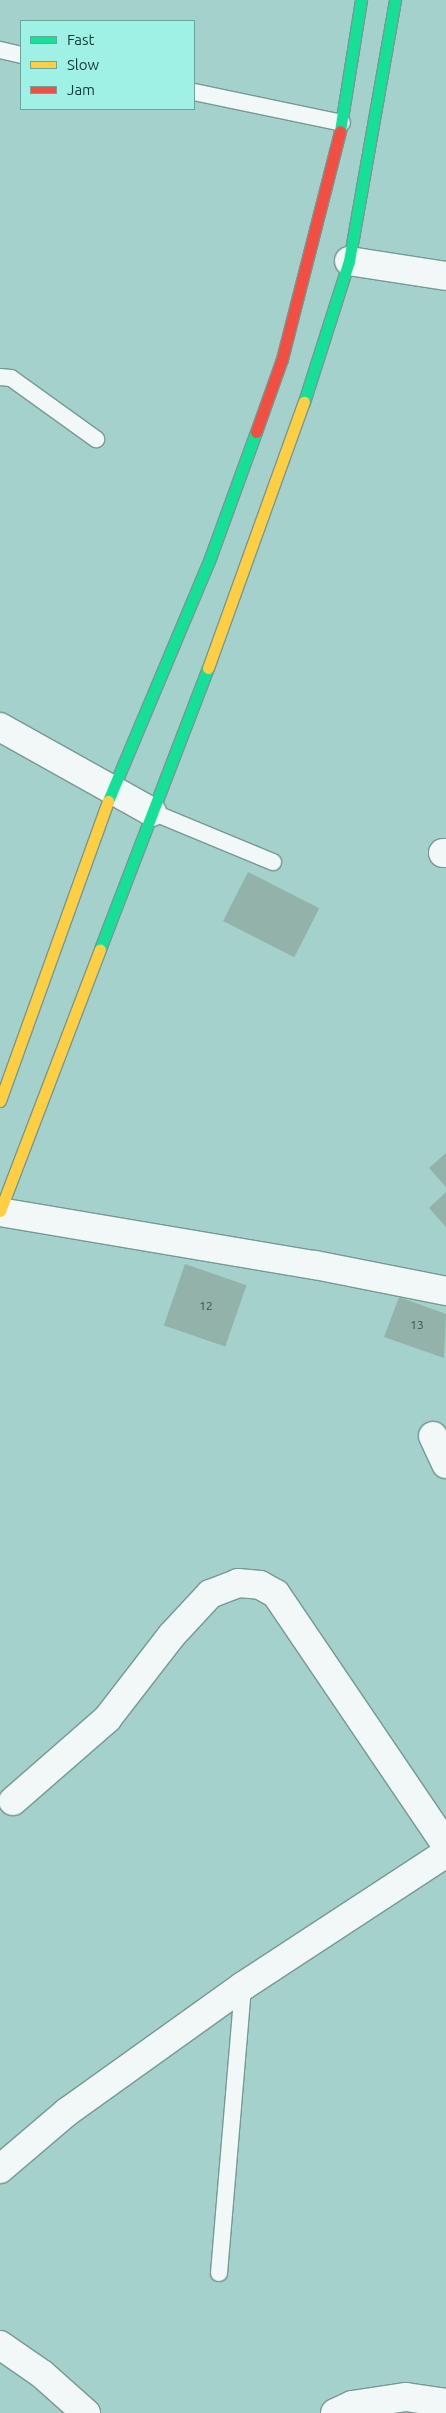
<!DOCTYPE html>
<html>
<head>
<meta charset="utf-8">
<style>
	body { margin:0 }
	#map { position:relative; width:446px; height:2413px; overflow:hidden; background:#a5d1cc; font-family:Ubuntu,sans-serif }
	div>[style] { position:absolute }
	.building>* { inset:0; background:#92b2aa; transform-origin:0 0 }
	.roads { filter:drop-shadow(1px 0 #759995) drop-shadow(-1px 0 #759995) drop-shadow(0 1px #759995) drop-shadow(0 -1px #759995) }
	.lane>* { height:16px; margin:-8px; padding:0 8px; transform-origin:8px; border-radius:8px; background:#f2f8f7 }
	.street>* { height:28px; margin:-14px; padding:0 14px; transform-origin:14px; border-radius:14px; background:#f2f8f7 }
	.fast>* { height:11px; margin:-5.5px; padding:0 5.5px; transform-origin:5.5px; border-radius:5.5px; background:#16e098 }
	.slow>* { height:11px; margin:-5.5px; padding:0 5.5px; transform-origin:5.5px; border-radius:5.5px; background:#ffcf43 }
	.jam>* { height:11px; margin:-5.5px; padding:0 5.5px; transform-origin:5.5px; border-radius:5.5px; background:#f24e42 }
	span { translate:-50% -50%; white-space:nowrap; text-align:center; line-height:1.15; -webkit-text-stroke:4px #9ff1e6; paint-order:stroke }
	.number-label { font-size:12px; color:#345651 }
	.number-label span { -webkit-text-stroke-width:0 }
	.legend { position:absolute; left:20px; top:20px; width:175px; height:90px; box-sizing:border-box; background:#9ff1e6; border:1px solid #67a79e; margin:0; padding:6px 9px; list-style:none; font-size:15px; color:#143733 }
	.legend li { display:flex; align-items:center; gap:10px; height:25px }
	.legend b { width:25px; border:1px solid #67a79e }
</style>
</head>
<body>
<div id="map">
	<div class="building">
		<i style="left:248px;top:872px;width:80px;height:55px;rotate:27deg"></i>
		<i style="clip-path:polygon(446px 1153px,446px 1187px,429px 1168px)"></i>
		<i style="clip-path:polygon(446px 1192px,446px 1227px,429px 1208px)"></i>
		<i style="left:185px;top:1264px;width:65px;height:65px;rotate:19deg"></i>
		<i style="clip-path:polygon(399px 1297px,446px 1314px,444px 1358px,384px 1337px)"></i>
	</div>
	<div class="roads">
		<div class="lane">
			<i style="left:0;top:50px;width:22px;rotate:13deg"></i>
			<i style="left:194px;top:92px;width:151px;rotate:11.8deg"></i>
			<i style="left:0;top:377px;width:11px;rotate:5deg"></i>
			<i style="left:11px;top:378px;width:105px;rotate:35.7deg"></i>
			<i style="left:152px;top:812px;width:131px;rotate:22.5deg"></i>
			<i style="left:219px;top:2273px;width:288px;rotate:-85.2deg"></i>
		</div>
		<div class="street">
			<i style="left:349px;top:261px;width:98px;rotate:8.8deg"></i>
			<i style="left:0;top:727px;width:174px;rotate:29.2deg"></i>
			<i style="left:443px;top:853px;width:3px"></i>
			<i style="left:0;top:1212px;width:319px;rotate:9.6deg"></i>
			<i style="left:315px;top:1265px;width:134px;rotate:11.2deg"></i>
			<i style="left:433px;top:1436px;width:31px;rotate:65deg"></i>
			<i style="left:13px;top:1801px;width:125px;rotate:-41.1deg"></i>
			<i style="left:107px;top:1719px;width:106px;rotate:-52.3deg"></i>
			<i style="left:172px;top:1635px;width:56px;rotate:-47.2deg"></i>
			<i style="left:210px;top:1594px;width:30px;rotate:-21deg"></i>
			<i style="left:238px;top:1583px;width:22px;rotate:5deg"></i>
			<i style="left:260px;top:1585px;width:18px;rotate:29deg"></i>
			<i style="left:276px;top:1594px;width:303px;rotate:55.9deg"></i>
			<i style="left:0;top:2169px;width:88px;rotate:-40.4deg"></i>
			<i style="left:67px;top:2112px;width:216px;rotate:-35.6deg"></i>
			<i style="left:243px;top:1986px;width:243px;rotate:-33.2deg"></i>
			<i style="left:0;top:2345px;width:51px;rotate:34.6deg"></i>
			<i style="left:42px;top:2374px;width:59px;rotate:41.6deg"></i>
			<i style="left:335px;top:2413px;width:19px;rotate:-25deg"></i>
			<i style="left:352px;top:2405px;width:55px;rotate:-8.4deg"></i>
			<i style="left:406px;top:2397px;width:40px;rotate:8.5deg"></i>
		</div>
		<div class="fast">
			<i style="left:340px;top:131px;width:133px;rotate:-80.9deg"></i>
			<i style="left:304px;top:402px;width:148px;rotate:-72.3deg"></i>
			<i style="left:349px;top:261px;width:265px;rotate:-80deg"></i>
			<i style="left:108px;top:801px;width:260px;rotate:-67.2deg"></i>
			<i style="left:209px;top:561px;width:137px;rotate:-70deg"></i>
			<i style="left:100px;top:949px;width:301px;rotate:-69deg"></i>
		</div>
		<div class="slow">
			<i style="left:208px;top:668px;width:283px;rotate:-70.2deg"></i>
			<i style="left:0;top:1101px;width:319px;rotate:-70.2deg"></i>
			<i style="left:0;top:1211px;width:280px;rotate:-69.1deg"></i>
		</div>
		<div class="jam">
			<i style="left:256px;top:432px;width:77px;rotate:-70.4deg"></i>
			<i style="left:282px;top:359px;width:235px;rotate:-75.7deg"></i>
		</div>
	</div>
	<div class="number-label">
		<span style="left:206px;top:1306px">12</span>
		<span style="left:417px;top:1325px">13</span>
	</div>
	<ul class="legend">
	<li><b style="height:6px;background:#16e098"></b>Fast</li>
	<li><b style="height:6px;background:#ffcf43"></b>Slow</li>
	<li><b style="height:6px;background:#f24e42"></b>Jam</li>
	</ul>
</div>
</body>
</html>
